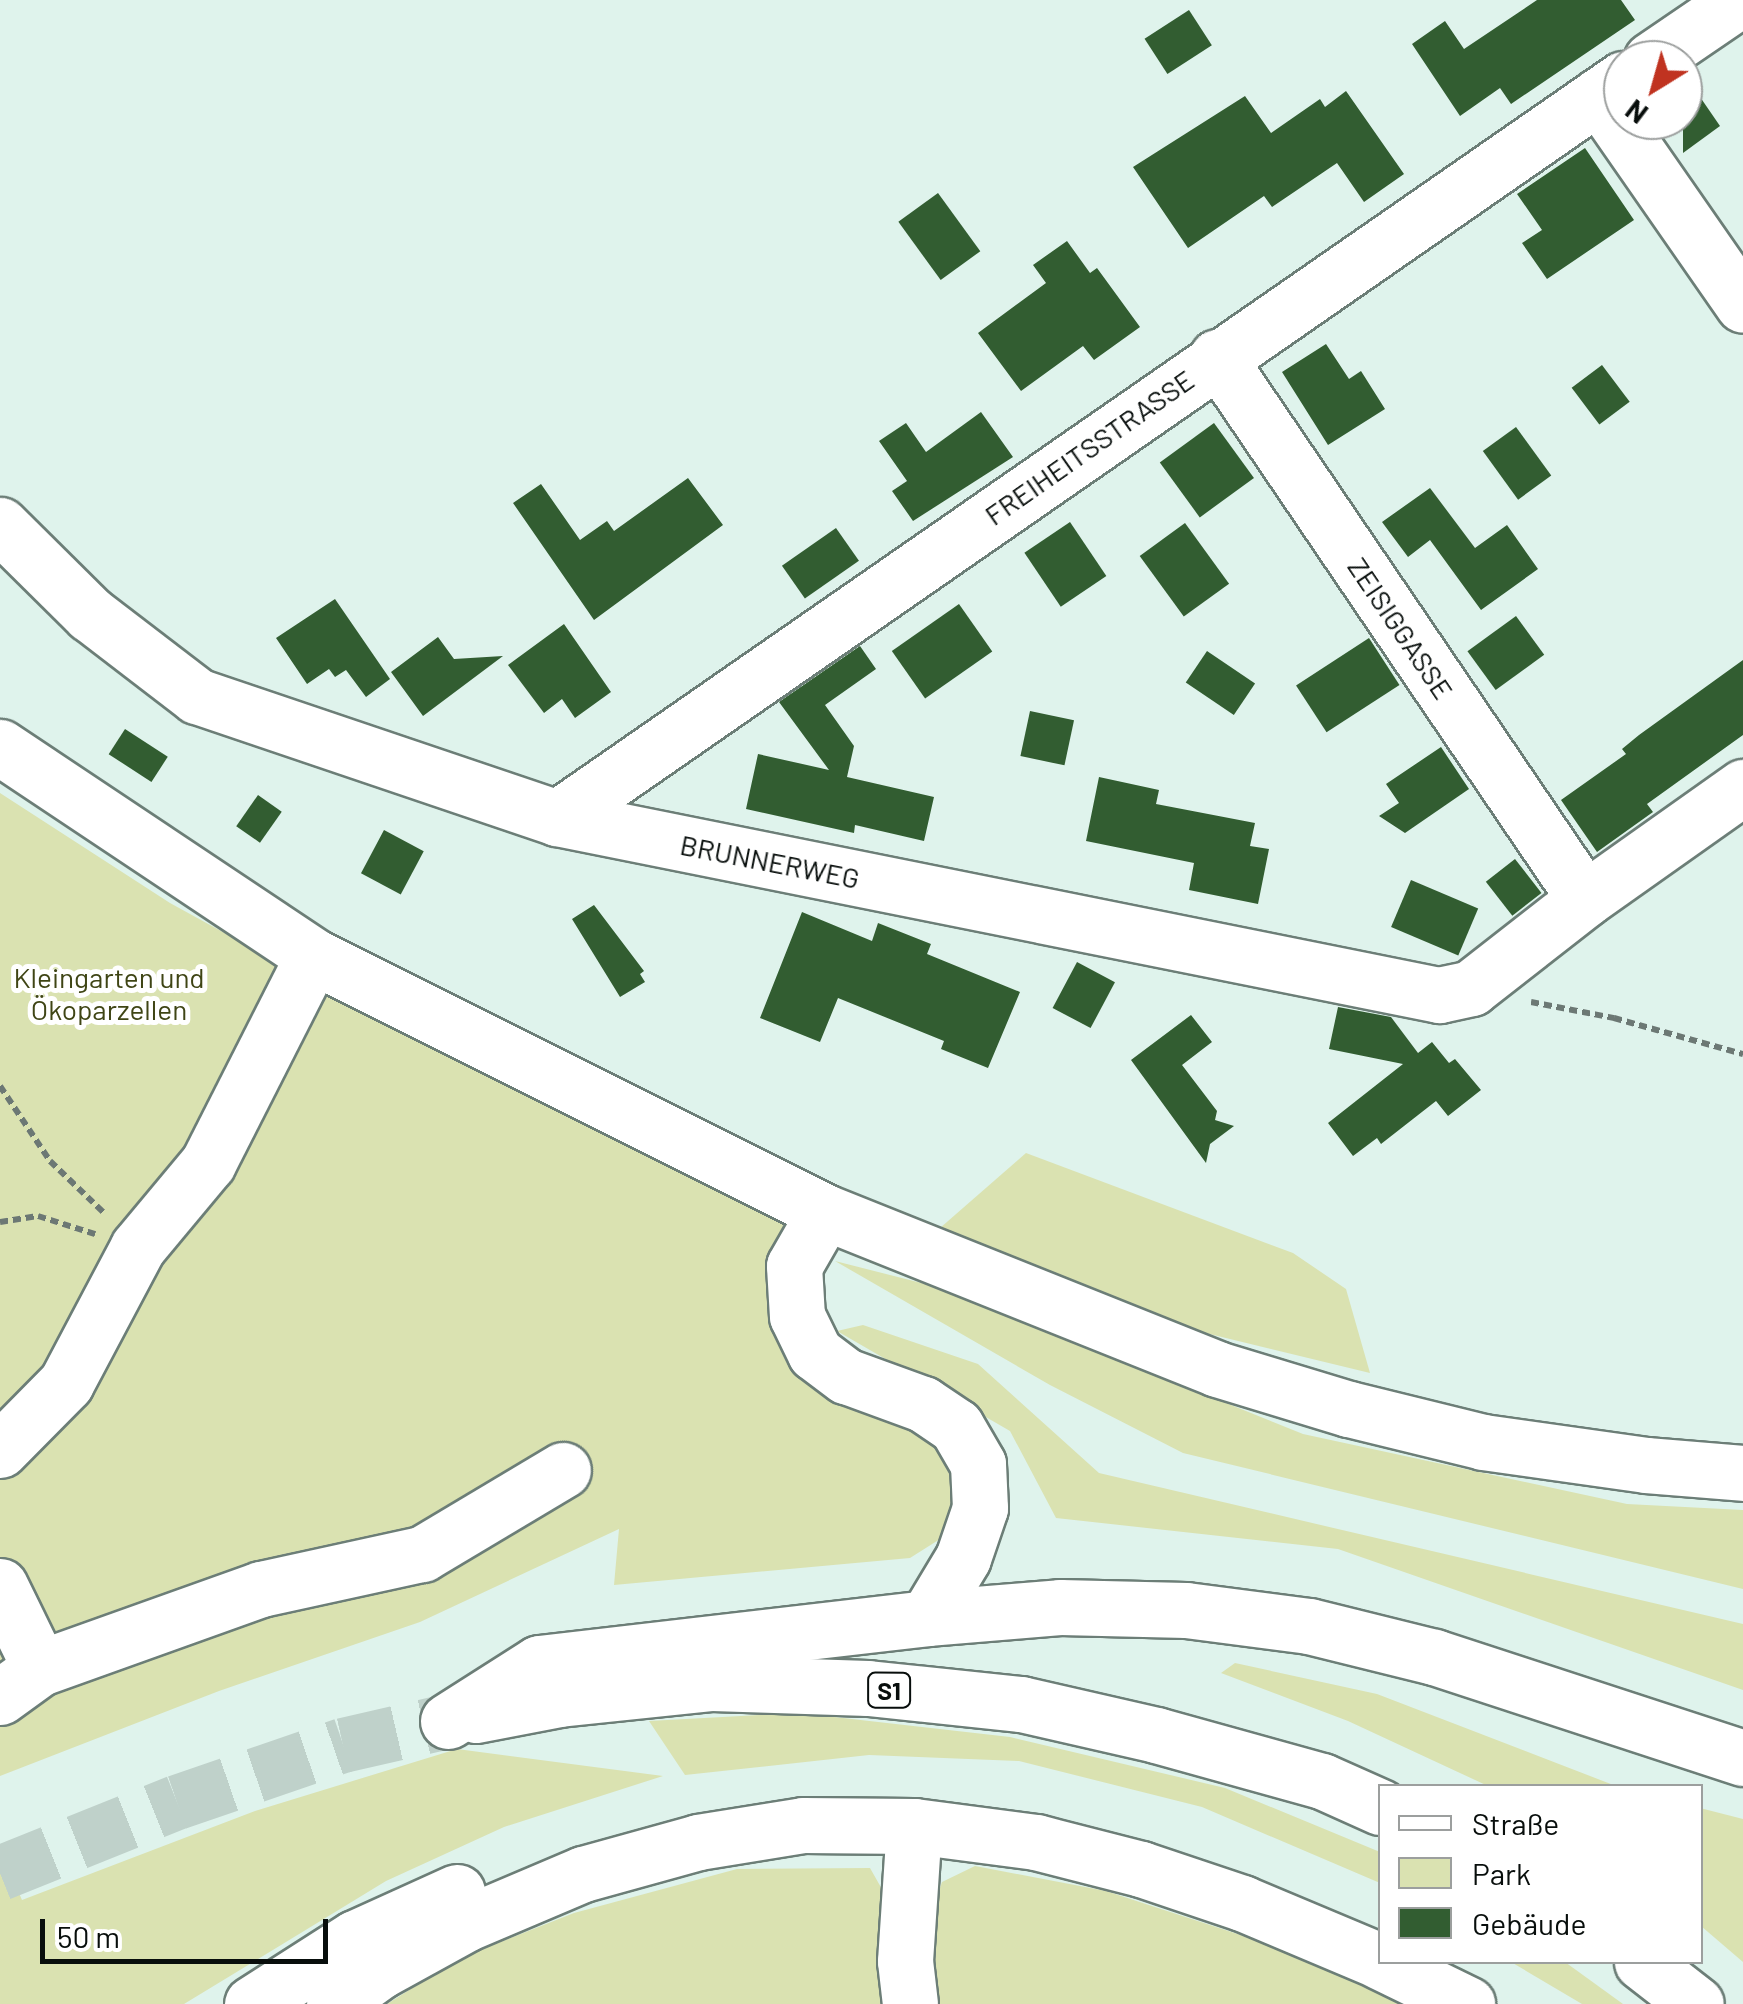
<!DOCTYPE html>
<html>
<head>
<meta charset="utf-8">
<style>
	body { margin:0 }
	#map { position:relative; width:1743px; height:2004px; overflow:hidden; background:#dff3ec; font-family:Barlow,sans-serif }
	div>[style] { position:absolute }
	.green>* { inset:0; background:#dae2b1 }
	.building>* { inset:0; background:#325d31; transform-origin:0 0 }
	.highway-tunnel>* { height:55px; margin-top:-27.5px; transform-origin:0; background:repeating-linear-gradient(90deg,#bfd1ca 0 55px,transparent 0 83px) }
	.path>* { height:6px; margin-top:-3px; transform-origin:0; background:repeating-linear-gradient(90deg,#6c7874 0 8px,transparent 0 13px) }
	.roads { filter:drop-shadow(2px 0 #6c7e77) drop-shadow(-2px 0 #6c7e77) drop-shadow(0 2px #6c7e77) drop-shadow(0 -2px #6c7e77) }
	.minor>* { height:55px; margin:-27.5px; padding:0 27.5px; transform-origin:27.5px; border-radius:27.5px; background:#fff }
	.highway>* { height:55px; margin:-27.5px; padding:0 27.5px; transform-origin:27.5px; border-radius:27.5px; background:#fff }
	span { translate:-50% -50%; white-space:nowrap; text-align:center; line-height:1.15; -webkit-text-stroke:10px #fff; paint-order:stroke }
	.shield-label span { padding:2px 8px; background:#fff; border:2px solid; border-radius:8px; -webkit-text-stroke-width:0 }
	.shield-label { font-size:25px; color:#080e0c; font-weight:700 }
	.street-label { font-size:28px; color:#080e0c }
	.park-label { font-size:28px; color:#3f4515 }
	.legend { position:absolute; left:1378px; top:1784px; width:325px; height:180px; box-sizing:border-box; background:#fff; border:2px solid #9c9f9e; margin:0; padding:12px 18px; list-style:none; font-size:30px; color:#080e0c }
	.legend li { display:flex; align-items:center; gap:20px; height:50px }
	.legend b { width:50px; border:2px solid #9c9f9e }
	.north { position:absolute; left:1603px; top:40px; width:100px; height:100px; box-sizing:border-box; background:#fff; border:2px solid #9c9f9e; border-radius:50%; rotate:217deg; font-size:28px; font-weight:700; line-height:40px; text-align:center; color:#080e0c }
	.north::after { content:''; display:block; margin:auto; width:35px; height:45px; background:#c03320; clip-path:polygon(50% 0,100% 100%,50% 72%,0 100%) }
	.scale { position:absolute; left:40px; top:1919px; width:288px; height:45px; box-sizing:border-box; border:5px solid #080e0c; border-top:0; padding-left:12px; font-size:30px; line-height:35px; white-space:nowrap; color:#080e0c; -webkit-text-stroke:8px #fff; paint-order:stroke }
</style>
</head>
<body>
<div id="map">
	<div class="green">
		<i style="clip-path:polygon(0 793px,170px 903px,272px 959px,784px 1221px,769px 1311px,927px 1430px,954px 1470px,954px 1507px,948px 1534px,910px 1558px,614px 1585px,619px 1529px,420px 1622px,219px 1691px,0 1776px)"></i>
		<i style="clip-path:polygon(1026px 1153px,1293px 1253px,1346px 1289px,1370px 1373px,1107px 1309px,932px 1235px)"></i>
		<i style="clip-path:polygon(835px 1261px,941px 1288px,1303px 1434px,1627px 1504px,1743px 1510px,1743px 1589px,1183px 1453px,1050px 1385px)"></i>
		<i style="clip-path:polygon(863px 1325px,978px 1364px,1099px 1473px,1743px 1624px,1743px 1690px,1338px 1549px,1056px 1518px,1010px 1431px,837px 1331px)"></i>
		<i style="clip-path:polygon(1235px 1663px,1377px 1694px,1616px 1786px,1488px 1786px,1348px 1721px,1221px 1673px)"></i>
		<i style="clip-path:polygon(799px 1713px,1010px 1737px,1225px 1788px,1380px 1852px,1380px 1883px,1202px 1807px,1019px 1761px,869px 1755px,685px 1775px,649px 1721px)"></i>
		<i style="clip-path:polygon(457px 1749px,663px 1776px,504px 1827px,386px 1881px,184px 2004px,0 2004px,0 1849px,22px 1900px,255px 1811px)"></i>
		<i style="clip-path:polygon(1700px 1808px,1743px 1819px,1743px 1962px,1701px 1926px)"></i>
		<i style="clip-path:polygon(975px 1866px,1106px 1891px,1314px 1959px,1402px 2004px,936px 2004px,923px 1937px,942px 1882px)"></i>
		<i style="clip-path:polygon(870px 1868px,887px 1898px,879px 1968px,882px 2004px,387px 2004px,460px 1958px,574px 1913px,737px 1869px)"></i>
		<i style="clip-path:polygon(1511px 1962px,1565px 1962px,1623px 2004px,1582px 2004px)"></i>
	</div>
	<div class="building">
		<i style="clip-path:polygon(1537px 0,1621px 0,1635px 20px,1511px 104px,1500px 88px,1460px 116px,1412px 44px,1445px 21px,1464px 49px)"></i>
		<i style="left:1189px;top:10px;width:42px;height:53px;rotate:57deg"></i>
		<i style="clip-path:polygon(1685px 75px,1720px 126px,1683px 153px,1683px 76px)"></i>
		<i style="clip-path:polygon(1346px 91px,1404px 174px,1364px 202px,1337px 163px,1272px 207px,1264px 196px,1188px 248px,1133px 167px,1245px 96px,1271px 133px,1320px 99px,1325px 107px)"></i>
		<i style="clip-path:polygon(1585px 148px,1634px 220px,1547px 279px,1522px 243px,1542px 230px,1517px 194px)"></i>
		<i style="left:938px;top:193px;width:72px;height:49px;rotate:54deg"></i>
		<i style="clip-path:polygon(1067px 241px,1090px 273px,1097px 268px,1140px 327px,1094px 360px,1083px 346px,1021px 391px,978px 333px,1046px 283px,1033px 265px)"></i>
		<i style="clip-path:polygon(1326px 344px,1349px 379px,1361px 371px,1385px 409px,1328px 445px,1282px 372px)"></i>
		<i style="left:1602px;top:365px;width:46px;height:38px;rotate:53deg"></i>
		<i style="clip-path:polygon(981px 412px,1013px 457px,913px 521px,892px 491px,907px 481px,879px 441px,906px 423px,926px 452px)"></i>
		<i style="left:1214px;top:423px;width:68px;height:67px;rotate:54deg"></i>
		<i style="left:1516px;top:427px;width:60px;height:41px;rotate:54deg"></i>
		<i style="clip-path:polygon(688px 478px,723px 525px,594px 620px,513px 503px,541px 484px,580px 540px,607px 521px,614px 531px)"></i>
		<i style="clip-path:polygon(1430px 488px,1475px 548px,1507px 525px,1538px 569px,1481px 610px,1430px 540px,1408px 557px,1382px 522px)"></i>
		<i style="left:1070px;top:522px;width:65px;height:55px;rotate:56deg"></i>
		<i style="left:1185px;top:523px;width:75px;height:56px;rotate:54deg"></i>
		<i style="left:836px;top:528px;width:40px;height:66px;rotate:55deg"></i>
		<i style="clip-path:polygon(335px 599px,390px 679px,366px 697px,346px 670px,335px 677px,329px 669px,307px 684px,276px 638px)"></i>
		<i style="left:959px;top:604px;width:58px;height:82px;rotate:55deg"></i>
		<i style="left:1516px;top:616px;width:48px;height:60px;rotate:54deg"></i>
		<i style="clip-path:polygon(564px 624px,611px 692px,575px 718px,562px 699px,544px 713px,508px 665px)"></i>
		<i style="clip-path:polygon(438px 637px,454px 659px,503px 656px,423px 716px,391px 672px)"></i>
		<i style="left:1369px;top:638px;width:56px;height:87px;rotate:57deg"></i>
		<i style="clip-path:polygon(860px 646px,876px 669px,825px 705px,854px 746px,847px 777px,934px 797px,924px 841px,855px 825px,854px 833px,746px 809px,758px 754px,829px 770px,779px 702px)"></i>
		<i style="left:1207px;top:651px;width:58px;height:38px;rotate:34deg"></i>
		<i style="clip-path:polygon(1743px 660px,1743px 735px,1647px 804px,1653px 812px,1597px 852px,1561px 800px,1626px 754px,1622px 749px,1639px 735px)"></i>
		<i style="left:1030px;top:711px;width:45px;height:46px;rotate:12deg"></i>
		<i style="left:125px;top:729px;width:51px;height:30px;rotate:33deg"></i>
		<i style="clip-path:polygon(1441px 747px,1469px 789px,1405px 833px,1379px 816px,1399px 803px,1386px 784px)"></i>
		<i style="clip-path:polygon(1099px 777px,1159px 790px,1156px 804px,1255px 823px,1250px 846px,1269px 849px,1258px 904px,1189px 890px,1194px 863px,1086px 841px)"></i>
		<i style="left:258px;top:795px;width:29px;height:38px;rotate:35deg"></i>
		<i style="left:384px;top:830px;width:45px;height:49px;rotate:28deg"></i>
		<i style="left:1515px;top:859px;width:43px;height:37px;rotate:52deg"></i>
		<i style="left:1411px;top:880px;width:73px;height:51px;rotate:23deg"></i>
		<i style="clip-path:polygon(594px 905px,644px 971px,640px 974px,645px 982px,620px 997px,572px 919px)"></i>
		<i style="clip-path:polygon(802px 912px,872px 941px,878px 923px,931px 944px,927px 954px,1020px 992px,988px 1068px,941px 1049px,944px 1041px,838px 998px,820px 1042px,760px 1018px)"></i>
		<i style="left:1077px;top:962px;width:43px;height:52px;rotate:28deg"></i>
		<i style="clip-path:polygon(1338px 1007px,1391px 1017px,1418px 1053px,1432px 1042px,1449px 1063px,1455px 1059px,1481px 1090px,1448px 1116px,1436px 1101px,1381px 1144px,1377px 1138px,1353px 1156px,1328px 1123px,1403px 1064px,1329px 1049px)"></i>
		<i style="clip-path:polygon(1191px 1015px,1212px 1042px,1182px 1065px,1217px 1111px,1215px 1120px,1234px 1126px,1210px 1144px,1206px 1163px,1131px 1060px)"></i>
	</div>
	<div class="highway-tunnel">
		<i style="left:0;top:1873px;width:191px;rotate:-21.9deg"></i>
		<i style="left:177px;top:1802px;width:176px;rotate:-19deg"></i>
		<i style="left:343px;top:1745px;width:108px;rotate:-12.9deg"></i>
	</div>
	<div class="path">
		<i style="left:1531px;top:1002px;width:85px;rotate:10.9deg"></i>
		<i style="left:1614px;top:1018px;width:134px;rotate:15.6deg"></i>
		<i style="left:0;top:1086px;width:90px;rotate:56.3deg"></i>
		<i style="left:50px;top:1161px;width:76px;rotate:43.9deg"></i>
		<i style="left:0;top:1222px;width:38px;rotate:-9deg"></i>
		<i style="left:38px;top:1216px;width:60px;rotate:17.5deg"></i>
	</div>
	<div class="roads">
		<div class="minor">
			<i style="left:1651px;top:60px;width:107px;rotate:-34.3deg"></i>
			<i style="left:1598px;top:96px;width:254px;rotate:55.2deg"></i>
			<i style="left:1217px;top:357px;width:655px;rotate:55.82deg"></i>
			<i style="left:0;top:525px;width:127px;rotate:44.7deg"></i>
			<i style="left:90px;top:614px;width:135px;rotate:37.5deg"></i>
			<i style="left:197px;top:696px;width:380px;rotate:18.7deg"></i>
			<i style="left:557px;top:818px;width:900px;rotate:11.35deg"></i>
			<i style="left:1439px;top:995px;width:33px;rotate:-12deg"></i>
			<i style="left:1471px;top:988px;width:145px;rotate:-38deg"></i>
			<i style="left:1585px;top:899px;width:194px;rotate:-35.3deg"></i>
			<i style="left:0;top:747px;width:376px;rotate:33.7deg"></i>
			<i style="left:313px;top:956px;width:572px;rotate:26.57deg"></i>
			<i style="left:825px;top:1212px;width:422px;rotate:21.8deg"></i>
			<i style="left:1217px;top:1369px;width:138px;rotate:16.9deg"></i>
			<i style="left:1349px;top:1409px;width:138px;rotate:13.8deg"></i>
			<i style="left:1483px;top:1442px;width:165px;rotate:8deg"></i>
			<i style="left:1646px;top:1465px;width:97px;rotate:4.7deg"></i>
			<i style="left:557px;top:818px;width:1297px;rotate:-34.73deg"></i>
			<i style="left:825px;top:1212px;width:62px;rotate:119.9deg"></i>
			<i style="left:794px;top:1266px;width:50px;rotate:86.6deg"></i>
			<i style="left:797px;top:1316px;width:41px;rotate:64.1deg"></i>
			<i style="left:815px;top:1353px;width:39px;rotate:37deg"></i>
			<i style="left:846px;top:1376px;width:82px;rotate:20deg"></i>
			<i style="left:923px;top:1404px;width:40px;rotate:34deg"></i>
			<i style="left:956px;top:1426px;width:44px;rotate:59.9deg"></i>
			<i style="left:978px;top:1464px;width:44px;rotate:87.4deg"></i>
			<i style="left:980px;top:1508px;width:53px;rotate:108.8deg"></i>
			<i style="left:963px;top:1558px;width:70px;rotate:121deg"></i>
			<i style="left:0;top:1450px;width:94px;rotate:-45.4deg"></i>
			<i style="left:66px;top:1383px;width:154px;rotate:-62.1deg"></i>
			<i style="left:138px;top:1247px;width:109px;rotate:-50.2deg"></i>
			<i style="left:208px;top:1163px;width:232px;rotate:-63.1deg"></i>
			<i style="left:0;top:1586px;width:91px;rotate:64deg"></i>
			<i style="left:40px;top:1668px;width:235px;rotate:-19.7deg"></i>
			<i style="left:261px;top:1589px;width:165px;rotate:-12.3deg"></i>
			<i style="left:422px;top:1554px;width:164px;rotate:-30.8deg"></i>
			<i style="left:0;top:1697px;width:49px;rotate:-35.9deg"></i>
			<i style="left:910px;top:2004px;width:43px;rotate:-96.6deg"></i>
			<i style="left:905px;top:1961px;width:135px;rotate:-86.2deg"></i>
		</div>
		<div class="highway">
			<i style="left:476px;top:1715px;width:85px;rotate:-10.9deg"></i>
			<i style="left:559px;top:1699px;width:154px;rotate:-6deg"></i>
			<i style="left:712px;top:1683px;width:156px;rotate:1.8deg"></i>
			<i style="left:868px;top:1688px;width:154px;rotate:6deg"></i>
			<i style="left:1021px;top:1704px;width:139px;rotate:12.9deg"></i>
			<i style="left:1156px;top:1735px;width:172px;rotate:15.5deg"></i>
			<i style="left:1322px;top:1781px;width:64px;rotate:24.1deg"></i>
			<i style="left:448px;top:1721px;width:108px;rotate:-32.5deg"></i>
			<i style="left:539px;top:1663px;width:391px;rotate:-6.6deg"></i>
			<i style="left:927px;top:1618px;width:133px;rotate:-4.7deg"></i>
			<i style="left:1060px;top:1607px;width:126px;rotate:1.4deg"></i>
			<i style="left:1186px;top:1610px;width:124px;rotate:7.4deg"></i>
			<i style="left:1309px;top:1626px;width:129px;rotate:13.9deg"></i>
			<i style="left:1434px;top:1657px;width:325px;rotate:18.1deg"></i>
			<i style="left:1381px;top:1962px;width:96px;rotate:26deg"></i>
			<i style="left:1642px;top:1962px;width:68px;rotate:37.9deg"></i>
			<i style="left:252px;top:2004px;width:122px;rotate:-32.7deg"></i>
			<i style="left:355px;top:1938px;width:112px;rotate:-24.3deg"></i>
			<i style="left:334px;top:2004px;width:57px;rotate:-35.7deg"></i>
			<i style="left:380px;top:1971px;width:97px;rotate:-28.9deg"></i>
			<i style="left:465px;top:1924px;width:128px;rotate:-23deg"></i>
			<i style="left:583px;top:1874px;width:119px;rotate:-15.5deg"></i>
			<i style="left:698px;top:1842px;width:106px;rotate:-9.2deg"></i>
			<i style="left:803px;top:1825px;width:111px;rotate:0.5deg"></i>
			<i style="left:914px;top:1826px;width:123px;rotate:7.5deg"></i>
			<i style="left:1036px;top:1842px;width:108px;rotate:14.4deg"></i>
			<i style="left:1141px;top:1869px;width:107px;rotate:18.6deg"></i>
			<i style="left:1242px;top:1903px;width:150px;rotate:22.8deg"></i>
		</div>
	</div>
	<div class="shield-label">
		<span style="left:889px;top:1690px">S1</span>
	</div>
	<div class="street-label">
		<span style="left:1089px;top:447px;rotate:-35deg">FREIHEITSSTRASSE</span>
		<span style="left:1401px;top:628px;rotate:56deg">ZEISIGGASSE</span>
		<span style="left:770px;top:861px;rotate:11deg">BRUNNERWEG</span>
	</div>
	<div class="park-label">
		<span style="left:109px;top:993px">Kleingarten und<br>Ökoparzellen</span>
	</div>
	<ul class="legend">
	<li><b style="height:12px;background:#fff"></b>Straße</li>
	<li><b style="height:28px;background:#dae2b1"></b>Park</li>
	<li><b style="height:28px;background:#325d31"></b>Gebäude</li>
	</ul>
	<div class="north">N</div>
	<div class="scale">50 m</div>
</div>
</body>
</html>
